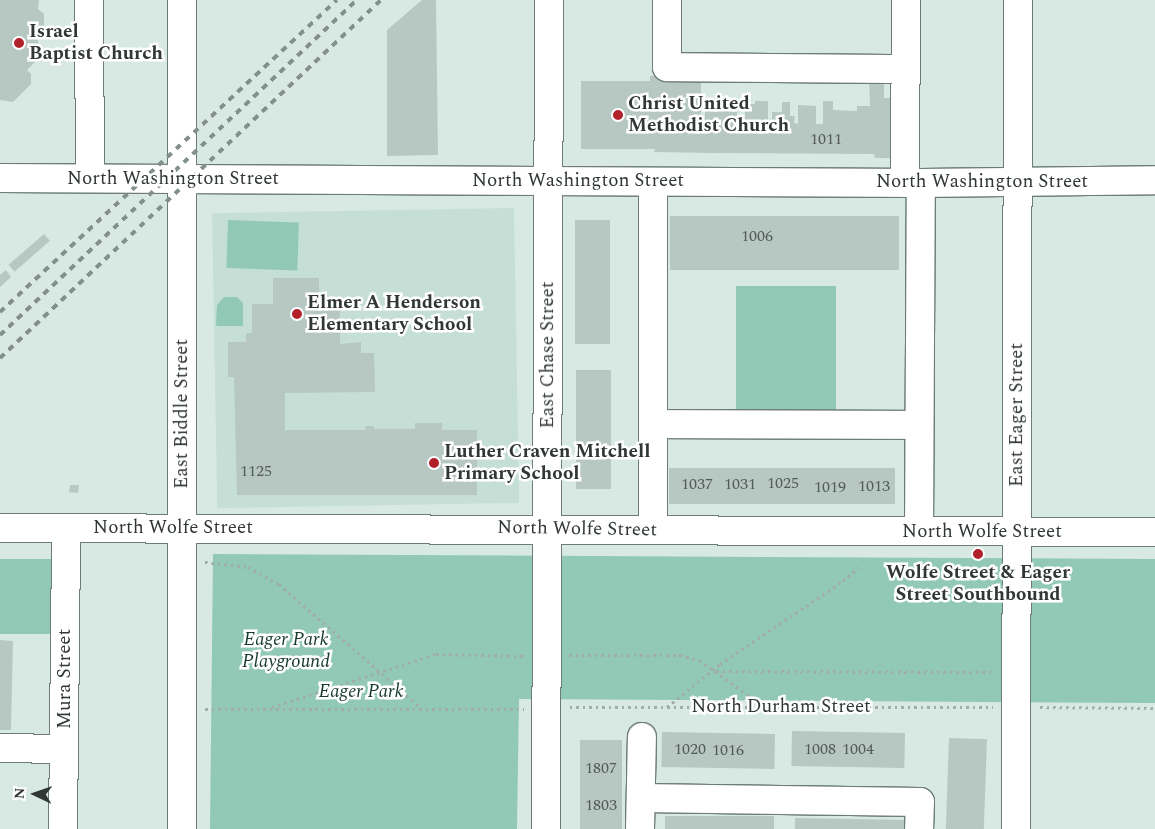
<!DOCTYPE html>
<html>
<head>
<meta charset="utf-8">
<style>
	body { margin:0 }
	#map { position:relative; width:1155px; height:829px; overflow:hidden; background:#d8e9e3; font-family:Spectral,serif }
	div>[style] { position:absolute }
	.built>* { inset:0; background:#c6dfd6; transform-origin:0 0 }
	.green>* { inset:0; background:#91c9b6; transform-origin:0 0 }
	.building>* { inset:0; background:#b7c7c1; transform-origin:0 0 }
	.path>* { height:3px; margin-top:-1.5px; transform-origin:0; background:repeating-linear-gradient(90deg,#a0ada8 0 2.5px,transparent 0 6.5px) }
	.roads { filter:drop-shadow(1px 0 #6d7c77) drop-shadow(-1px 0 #6d7c77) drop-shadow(0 1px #6d7c77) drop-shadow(0 -1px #6d7c77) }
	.minor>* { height:28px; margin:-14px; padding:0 14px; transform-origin:14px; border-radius:14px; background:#fff }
	.major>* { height:28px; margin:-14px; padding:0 14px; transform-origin:14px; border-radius:14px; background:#fff }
	.rail>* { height:4px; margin-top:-2px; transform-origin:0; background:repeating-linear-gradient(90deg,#838f8b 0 6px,transparent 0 12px) }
	.dots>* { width:14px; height:14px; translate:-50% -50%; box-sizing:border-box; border:2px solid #fff; border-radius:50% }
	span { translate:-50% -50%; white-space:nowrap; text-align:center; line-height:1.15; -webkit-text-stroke:5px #fff; paint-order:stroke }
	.number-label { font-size:16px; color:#525b57 }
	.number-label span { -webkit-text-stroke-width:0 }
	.poi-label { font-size:19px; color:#303734; font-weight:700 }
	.left { translate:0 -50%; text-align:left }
	.street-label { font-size:19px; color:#303734 }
	.park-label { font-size:19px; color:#163a30; font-style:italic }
	.north { position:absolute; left:10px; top:769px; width:50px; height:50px; -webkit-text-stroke:4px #fff; paint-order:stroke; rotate:273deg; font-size:14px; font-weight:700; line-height:20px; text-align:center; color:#303734 }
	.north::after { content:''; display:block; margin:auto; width:18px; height:22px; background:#303734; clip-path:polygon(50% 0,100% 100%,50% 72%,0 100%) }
</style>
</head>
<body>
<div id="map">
	<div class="built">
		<i style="left:514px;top:208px;width:295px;height:302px;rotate:89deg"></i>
	</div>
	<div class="green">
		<i style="left:228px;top:220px;width:71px;height:48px;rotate:2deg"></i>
		<i style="left:736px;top:286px;width:100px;height:124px"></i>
		<i style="clip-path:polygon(224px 297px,237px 297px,243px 303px,243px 326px,216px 326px,217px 305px)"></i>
		<i style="clip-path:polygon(213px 554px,1155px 559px,1155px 703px,519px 699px,517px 829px,210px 829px)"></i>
		<i style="left:0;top:559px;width:57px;height:75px"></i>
	</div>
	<div class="building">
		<i style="clip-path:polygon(0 0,39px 0,38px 9px,44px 14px,44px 27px,38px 26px,38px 59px,27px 70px,31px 74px,31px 84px,13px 102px,0 100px)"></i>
		<i style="clip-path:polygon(422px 0,436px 0,438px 155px,387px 156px,387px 30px)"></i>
		<i style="clip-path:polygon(650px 76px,701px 76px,701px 123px,705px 123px,705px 103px,728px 101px,728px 112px,737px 112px,737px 123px,745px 123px,745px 104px,755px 104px,755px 101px,768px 101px,768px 123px,772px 123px,772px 112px,782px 112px,782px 102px,790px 102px,790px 116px,795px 116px,794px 123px,798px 124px,798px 105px,816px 106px,816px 124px,823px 124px,823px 101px,833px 101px,833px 110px,857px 111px,857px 106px,870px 106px,869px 77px,884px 77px,884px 98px,893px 98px,897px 158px,875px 158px,874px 154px,715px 153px,654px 152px,655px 149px,581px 149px,581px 81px,650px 81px)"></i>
		<i style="left:899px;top:216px;width:54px;height:229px;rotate:90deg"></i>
		<i style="left:575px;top:220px;width:35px;height:124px"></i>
		<i style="left:44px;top:234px;width:9px;height:47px;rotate:49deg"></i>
		<i style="clip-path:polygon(6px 270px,11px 277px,0 287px,0 275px)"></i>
		<i style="clip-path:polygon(273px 278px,319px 278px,319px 302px,328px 302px,328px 309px,340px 309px,340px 344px,361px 342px,361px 353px,374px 353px,375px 392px,285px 393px,285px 430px,366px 430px,365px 426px,374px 426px,374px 429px,415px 429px,415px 423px,442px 423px,442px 430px,477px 430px,477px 495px,237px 495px,234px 377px,228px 377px,228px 342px,246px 342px,246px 333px,252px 333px,252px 304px,273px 304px)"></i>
		<i style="left:576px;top:370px;width:35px;height:119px"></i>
		<i style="left:669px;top:468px;width:226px;height:36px"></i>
		<i style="clip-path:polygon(70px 485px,79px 485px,78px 493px,69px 492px)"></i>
		<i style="clip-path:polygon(0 640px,13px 641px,11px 730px,0 730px)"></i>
		<i style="left:792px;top:731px;width:113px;height:35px;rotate:1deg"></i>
		<i style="left:662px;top:732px;width:113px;height:35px;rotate:1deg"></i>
		<i style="left:949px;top:738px;width:38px;height:91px;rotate:2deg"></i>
		<i style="left:580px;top:740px;width:42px;height:89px"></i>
		<i style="left:665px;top:816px;width:109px;height:13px"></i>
		<i style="left:795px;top:818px;width:112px;height:11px;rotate:1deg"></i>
	</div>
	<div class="path">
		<i style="left:205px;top:562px;width:43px;rotate:6.6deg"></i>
		<i style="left:248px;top:567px;width:35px;rotate:29deg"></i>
		<i style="left:279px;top:584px;width:187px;rotate:41.1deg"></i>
		<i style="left:569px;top:655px;width:111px"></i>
		<i style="left:680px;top:655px;width:20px;rotate:15deg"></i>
		<i style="left:699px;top:660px;width:80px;rotate:35.9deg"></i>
		<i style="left:716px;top:671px;width:277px;rotate:0.2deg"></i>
		<i style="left:272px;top:707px;width:172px;rotate:-17.9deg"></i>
		<i style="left:436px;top:654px;width:87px;rotate:1.3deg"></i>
		<i style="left:570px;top:707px;width:423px"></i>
		<i style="left:667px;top:707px;width:68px;rotate:-39.1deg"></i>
		<i style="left:720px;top:664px;width:148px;rotate:-34deg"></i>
		<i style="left:843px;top:581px;width:21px;rotate:-41deg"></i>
		<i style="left:1040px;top:707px;width:115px;rotate:0.5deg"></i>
		<i style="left:205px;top:709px;width:319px"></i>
	</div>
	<div class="roads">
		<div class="minor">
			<i style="left:89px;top:0;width:178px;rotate:89.7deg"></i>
			<i style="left:667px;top:0;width:67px;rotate:90deg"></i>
			<i style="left:667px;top:67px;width:239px;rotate:0.5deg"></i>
			<i style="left:905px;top:183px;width:183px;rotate:-89.7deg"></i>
			<i style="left:653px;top:424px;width:266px;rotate:0.2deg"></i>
			<i style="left:653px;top:530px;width:348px;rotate:-90deg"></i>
			<i style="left:919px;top:531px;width:348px;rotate:-89.7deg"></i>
			<i style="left:0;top:748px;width:64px;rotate:0.9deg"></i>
			<i style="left:641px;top:798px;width:279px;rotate:0.8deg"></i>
			<i style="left:920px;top:802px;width:27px;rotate:92deg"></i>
			<i style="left:63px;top:829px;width:300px;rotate:-89.4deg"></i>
			<i style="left:182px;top:829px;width:829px;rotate:-90deg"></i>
			<i style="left:546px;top:829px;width:829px;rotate:-89.79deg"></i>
			<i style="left:640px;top:829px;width:92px;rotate:-88.8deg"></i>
			<i style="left:1016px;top:829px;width:829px;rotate:-89.86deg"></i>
		</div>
		<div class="major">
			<i style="left:0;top:178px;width:921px;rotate:0.31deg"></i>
			<i style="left:921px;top:183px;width:234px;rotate:-0.7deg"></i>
			<i style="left:0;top:528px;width:1155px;rotate:0.2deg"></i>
		</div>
	</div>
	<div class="rail">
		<i style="left:0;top:312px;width:459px;rotate:-42.8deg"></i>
		<i style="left:0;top:335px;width:490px;rotate:-43.2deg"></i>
		<i style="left:0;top:358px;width:523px;rotate:-43.22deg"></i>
	</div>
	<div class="dots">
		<i style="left:19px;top:43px;background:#b2202a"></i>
		<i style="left:618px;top:115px;background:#b2202a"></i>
		<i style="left:297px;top:314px;background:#b2202a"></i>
		<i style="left:434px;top:463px;background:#b2202a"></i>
		<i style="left:978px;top:554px;background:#b2202a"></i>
	</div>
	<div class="number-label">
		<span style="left:826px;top:139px">1011</span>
		<span style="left:757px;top:236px">1006</span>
		<span style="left:256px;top:471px">1125</span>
		<span style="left:783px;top:483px">1025</span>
		<span style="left:697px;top:484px">1037</span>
		<span style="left:740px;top:484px">1031</span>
		<span style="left:874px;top:486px">1013</span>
		<span style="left:830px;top:487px">1019</span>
		<span style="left:690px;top:749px">1020</span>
		<span style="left:820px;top:749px">1008</span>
		<span style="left:858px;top:749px">1004</span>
		<span style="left:728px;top:750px">1016</span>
		<span style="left:601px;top:768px">1807</span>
		<span style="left:601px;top:805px">1803</span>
	</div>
	<div class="poi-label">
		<span class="left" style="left:29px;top:43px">Israel<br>Baptist Church</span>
		<span class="left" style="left:628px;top:115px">Christ United<br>Methodist Church</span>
		<span class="left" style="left:307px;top:314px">Elmer A Henderson<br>Elementary School</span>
		<span class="left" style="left:444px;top:463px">Luther Craven Mitchell<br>Primary School</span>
		<span style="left:978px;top:584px">Wolfe Street &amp; Eager<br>Street Southbound</span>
	</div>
	<div class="street-label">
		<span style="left:173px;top:179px">North Washington Street</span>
		<span style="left:578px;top:181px">North Washington Street</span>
		<span style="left:982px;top:182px">North Washington Street</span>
		<span style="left:548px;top:355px;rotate:-90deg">East Chase Street</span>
		<span style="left:182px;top:414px;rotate:-90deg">East Biddle Street</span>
		<span style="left:1017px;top:415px;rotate:-90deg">East Eager Street</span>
		<span style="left:173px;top:528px">North Wolfe Street</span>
		<span style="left:577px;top:529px;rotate:1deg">North Wolfe Street</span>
		<span style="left:982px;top:532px">North Wolfe Street</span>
		<span style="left:65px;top:679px;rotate:-90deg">Mura Street</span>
		<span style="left:781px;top:707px">North Durham Street</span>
	</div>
	<div class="park-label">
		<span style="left:286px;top:651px">Eager Park<br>Playground</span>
		<span style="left:361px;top:692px">Eager Park</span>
	</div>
	<div class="north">N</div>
</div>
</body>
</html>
